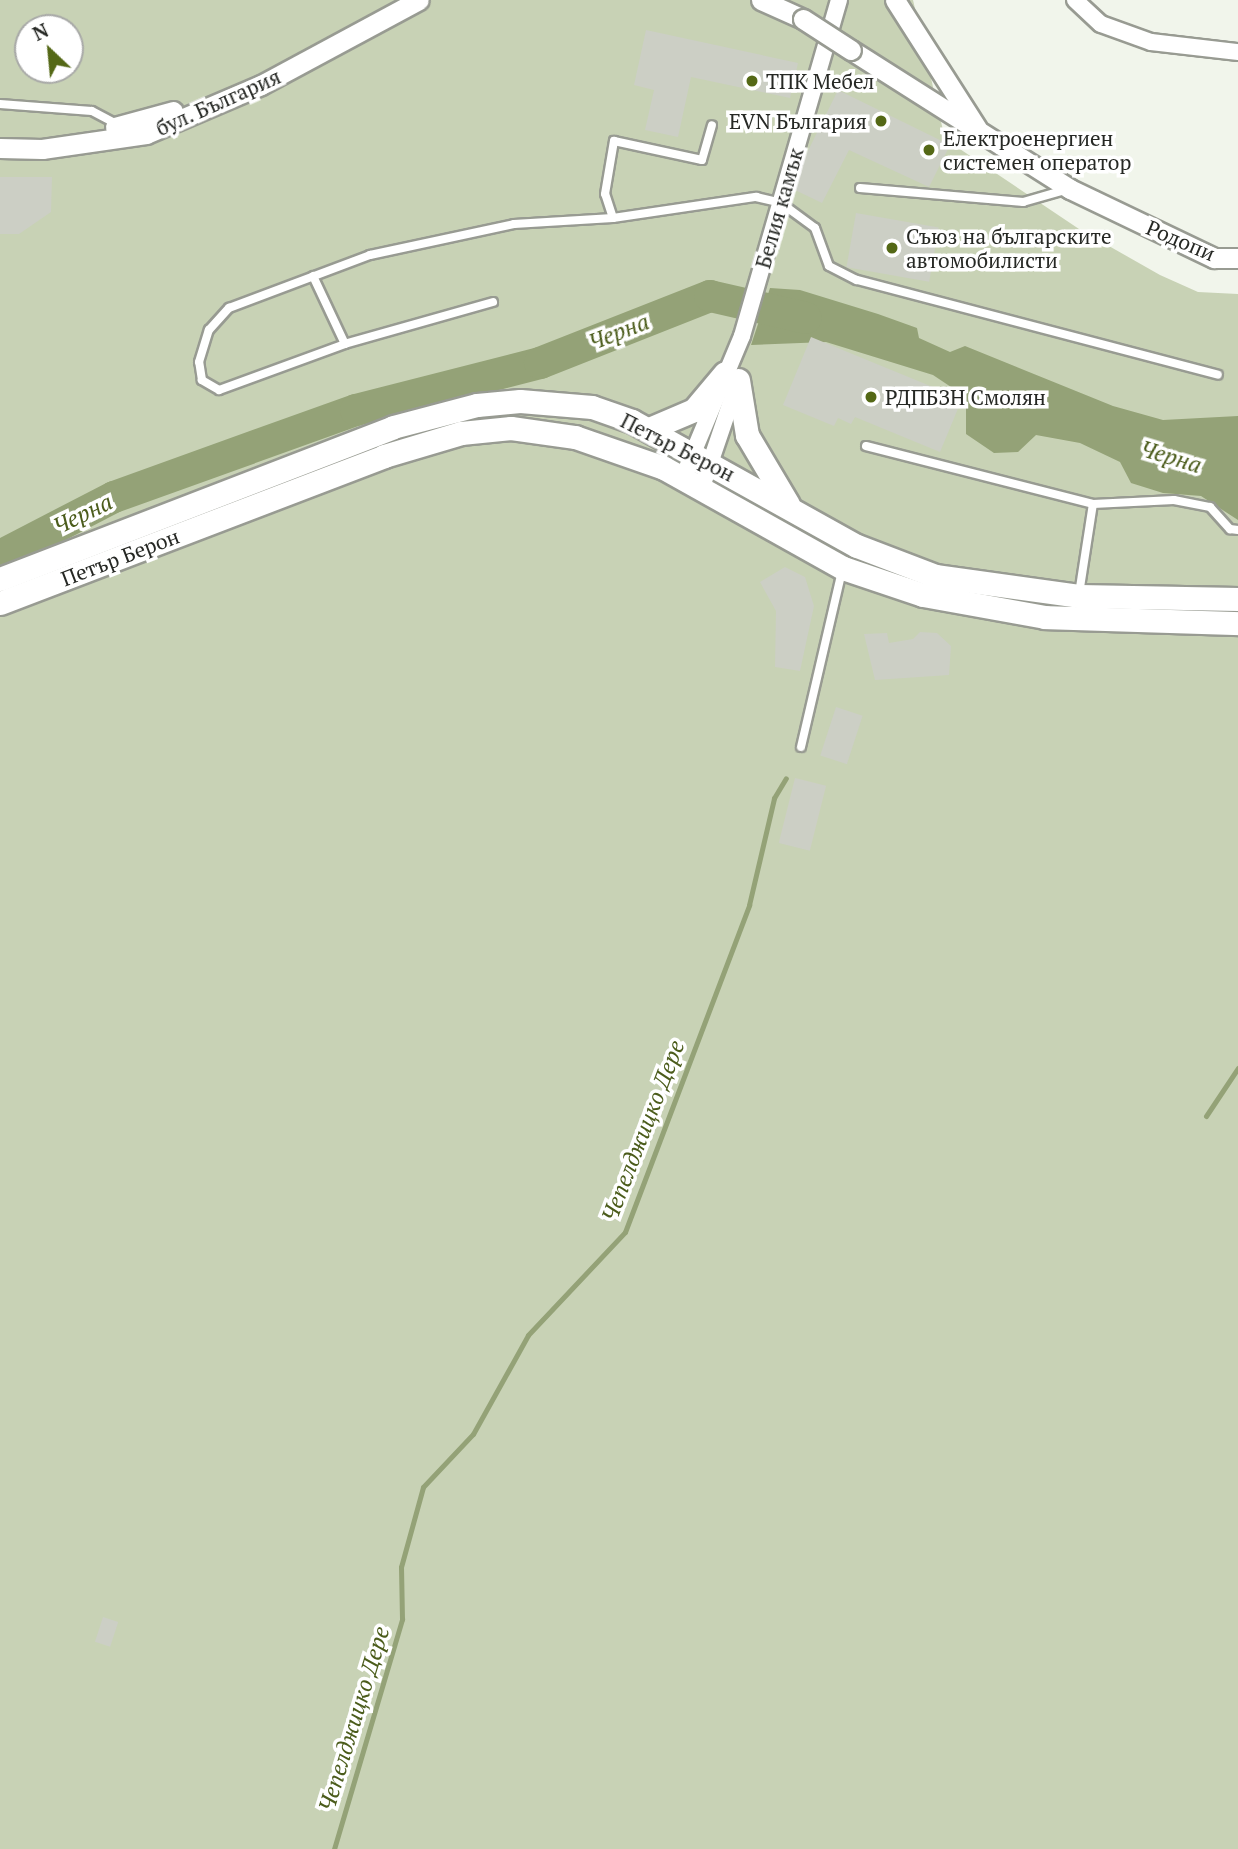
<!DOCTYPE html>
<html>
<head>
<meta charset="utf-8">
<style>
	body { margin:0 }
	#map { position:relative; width:1238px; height:1849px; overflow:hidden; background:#f1f5eb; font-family:"PT Serif",serif }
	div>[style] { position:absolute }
	.green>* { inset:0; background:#c8d2b5 }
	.water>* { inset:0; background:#94a277 }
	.stream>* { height:5px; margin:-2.5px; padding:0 2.5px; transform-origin:2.5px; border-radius:2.5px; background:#94a277 }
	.river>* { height:32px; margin:-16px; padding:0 16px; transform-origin:16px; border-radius:16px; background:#94a277 }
	.building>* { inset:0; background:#cccfc5; transform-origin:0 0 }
	.roads { filter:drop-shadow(2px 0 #989b92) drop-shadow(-2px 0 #989b92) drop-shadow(0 2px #989b92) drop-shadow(0 -2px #989b92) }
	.service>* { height:8px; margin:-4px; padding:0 4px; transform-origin:4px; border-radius:4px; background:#fff }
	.minor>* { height:16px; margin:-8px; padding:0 8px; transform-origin:8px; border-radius:8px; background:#fff }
	.tertiary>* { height:19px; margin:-9.5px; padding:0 9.5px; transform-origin:9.5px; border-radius:9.5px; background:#fff }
	.secondary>* { height:23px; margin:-11.5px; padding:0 11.5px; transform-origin:11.5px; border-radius:11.5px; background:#fff }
	.bridges { filter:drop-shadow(2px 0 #989b92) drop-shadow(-2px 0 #989b92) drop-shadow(0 2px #989b92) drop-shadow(0 -2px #989b92) }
	.tertiary-bridge>* { height:19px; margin:-9.5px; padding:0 9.5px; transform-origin:9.5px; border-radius:9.5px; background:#fff }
	.dots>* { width:19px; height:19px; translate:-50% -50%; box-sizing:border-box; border:4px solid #fff; border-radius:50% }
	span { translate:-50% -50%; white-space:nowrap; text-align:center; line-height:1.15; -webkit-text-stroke:7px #fff; paint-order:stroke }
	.poi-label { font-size:21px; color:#262824 }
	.left { translate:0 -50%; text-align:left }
	.right { translate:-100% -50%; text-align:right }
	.street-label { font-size:21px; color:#262824 }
	.water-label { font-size:23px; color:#4b5c1b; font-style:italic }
	.north { position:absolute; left:14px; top:14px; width:70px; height:70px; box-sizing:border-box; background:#fff; border:2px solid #a8a9a7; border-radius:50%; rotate:334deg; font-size:19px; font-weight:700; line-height:28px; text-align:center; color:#262824 }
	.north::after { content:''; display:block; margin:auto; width:24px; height:32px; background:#546816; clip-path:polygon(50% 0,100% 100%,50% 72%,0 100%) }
</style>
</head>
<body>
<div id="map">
	<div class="green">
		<i style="clip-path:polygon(evenodd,0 0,913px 0,945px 139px,1079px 229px,1160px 275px,1198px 292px,1238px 294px,1238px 1849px,0 1849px,0 0,28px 28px,70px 28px,70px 70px,28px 70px,28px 28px)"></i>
	</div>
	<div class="water">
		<i style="clip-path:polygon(770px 288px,800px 290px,878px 314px,917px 328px,919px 338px,950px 352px,965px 346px,1113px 406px,1163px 420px,1238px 416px,1238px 520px,1201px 496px,1163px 493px,1131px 483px,1120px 462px,1080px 443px,1036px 435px,1018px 452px,994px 453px,966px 434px,966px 397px,933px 375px,826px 342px,751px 345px)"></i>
	</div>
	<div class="stream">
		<i style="left:1206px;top:1116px;width:58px;rotate:-56.3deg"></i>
		<i style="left:334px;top:1849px;width:240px;rotate:-73.5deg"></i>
		<i style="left:402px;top:1619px;width:52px;rotate:-91.1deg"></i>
		<i style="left:401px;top:1567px;width:83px;rotate:-74.6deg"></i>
		<i style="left:423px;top:1487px;width:73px;rotate:-46.7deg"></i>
		<i style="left:473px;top:1434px;width:113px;rotate:-60.9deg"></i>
		<i style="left:528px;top:1335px;width:141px;rotate:-46.7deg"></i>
		<i style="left:625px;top:1232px;width:350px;rotate:-69.2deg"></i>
		<i style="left:749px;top:905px;width:110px;rotate:-76.8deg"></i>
		<i style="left:774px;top:798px;width:23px;rotate:-59deg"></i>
	</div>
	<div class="river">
		<i style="left:0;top:556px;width:128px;rotate:-27.4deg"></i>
		<i style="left:114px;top:497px;width:257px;rotate:-19.8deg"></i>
		<i style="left:356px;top:410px;width:190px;rotate:-14.3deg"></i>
		<i style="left:540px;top:363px;width:183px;rotate:-21.5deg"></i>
		<i style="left:710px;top:296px;width:98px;rotate:12.9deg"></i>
	</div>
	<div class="building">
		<i style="clip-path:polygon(646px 30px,798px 63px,790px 98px,691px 77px,678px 137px,645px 130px,654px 90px,634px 85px)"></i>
		<i style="clip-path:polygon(838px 90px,950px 145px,929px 187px,849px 150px,822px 203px,795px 190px,804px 159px)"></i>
		<i style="clip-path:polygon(0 177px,52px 177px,51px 212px,19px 234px,0 234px)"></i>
		<i style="left:856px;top:213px;width:84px;height:55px;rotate:10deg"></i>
		<i style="clip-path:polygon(811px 337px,962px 399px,940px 452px,855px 417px,851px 424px,838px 418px,834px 426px,783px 405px)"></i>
		<i style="clip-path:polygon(785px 567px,805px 577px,814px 606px,800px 671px,775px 667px,776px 611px,760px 582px)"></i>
		<i style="clip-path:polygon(920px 632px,937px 633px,951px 646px,949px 675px,875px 680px,864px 634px,887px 633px,889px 643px,913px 639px)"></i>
		<i style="left:836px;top:707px;width:28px;height:51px;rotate:18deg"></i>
		<i style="left:795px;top:778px;width:32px;height:67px;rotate:14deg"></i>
		<i style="left:103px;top:1617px;width:16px;height:26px;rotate:18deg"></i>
	</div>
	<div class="roads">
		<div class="service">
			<i style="left:0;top:104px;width:92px;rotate:4.4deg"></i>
			<i style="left:92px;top:111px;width:30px;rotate:28deg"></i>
			<i style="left:860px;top:188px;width:164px;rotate:4.9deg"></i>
			<i style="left:1023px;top:202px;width:44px;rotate:-15.9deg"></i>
			<i style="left:613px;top:218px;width:25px;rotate:-108deg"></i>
			<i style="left:605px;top:194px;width:54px;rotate:-80.4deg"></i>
			<i style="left:614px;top:141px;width:90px;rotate:12.2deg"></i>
			<i style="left:702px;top:160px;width:36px;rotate:-74deg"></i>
			<i style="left:313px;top:276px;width:75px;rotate:64.8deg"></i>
			<i style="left:493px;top:302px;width:154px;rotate:164.2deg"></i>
			<i style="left:345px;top:344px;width:134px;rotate:159.9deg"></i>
			<i style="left:219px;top:390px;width:20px;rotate:-150deg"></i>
			<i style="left:202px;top:380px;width:18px;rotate:-99deg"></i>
			<i style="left:199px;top:362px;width:34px;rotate:-73deg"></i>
			<i style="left:209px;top:330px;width:30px;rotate:-48deg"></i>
			<i style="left:229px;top:308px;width:151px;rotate:-20.6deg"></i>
			<i style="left:370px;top:255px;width:147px;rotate:-12.1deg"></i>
			<i style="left:514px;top:224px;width:99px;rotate:-3.5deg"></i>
			<i style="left:613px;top:218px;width:145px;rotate:-8.4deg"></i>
			<i style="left:756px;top:197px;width:26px;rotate:13deg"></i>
			<i style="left:781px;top:203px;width:42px;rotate:36.3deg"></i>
			<i style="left:815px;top:228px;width:40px;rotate:69.8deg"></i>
			<i style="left:829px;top:266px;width:31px;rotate:27deg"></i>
			<i style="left:857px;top:280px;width:373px;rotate:14.7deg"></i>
			<i style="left:866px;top:446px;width:234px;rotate:14.3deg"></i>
			<i style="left:1093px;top:504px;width:81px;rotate:-2.8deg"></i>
			<i style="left:1174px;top:500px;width:37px;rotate:11deg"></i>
			<i style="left:1210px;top:507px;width:30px;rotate:48deg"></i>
			<i style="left:1230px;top:529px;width:8px;rotate:7deg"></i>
			<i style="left:1079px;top:594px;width:91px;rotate:-81.2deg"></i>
			<i style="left:801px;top:747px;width:181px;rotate:-76.9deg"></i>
		</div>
		<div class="minor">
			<i style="left:1075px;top:0;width:35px;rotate:43deg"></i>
			<i style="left:1101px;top:24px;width:53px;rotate:19.8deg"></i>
			<i style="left:1151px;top:42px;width:88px;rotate:6.6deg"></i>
			<i style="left:683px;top:477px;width:153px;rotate:-67.3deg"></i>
			<i style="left:742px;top:336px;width:350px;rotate:-73.9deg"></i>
			<i style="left:702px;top:487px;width:109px;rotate:-71.2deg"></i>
		</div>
		<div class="tertiary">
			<i style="left:761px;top:0;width:46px;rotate:24.3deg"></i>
			<i style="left:895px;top:0;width:152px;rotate:57.4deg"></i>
			<i style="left:851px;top:50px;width:259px;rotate:32.4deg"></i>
			<i style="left:1070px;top:189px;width:160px;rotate:25.6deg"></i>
			<i style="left:1214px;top:258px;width:24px"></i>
			<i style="left:115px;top:127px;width:60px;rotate:-15.4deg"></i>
			<i style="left:0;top:148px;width:42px;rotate:1.4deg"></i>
			<i style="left:42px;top:149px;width:105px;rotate:-8.2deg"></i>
			<i style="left:146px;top:134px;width:125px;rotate:-23.1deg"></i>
			<i style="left:261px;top:85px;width:179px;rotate:-28.3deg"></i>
		</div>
		<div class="secondary">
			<i style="left:738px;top:380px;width:56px;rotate:80.7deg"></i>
			<i style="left:747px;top:435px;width:80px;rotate:59.3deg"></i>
			<i style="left:649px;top:429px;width:49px;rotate:-22.9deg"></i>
			<i style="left:694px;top:410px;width:48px;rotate:-50deg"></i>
			<i style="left:0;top:579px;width:421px;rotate:-21.1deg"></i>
			<i style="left:393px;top:427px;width:87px;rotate:-14.7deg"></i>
			<i style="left:477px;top:405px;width:43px;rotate:-5.3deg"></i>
			<i style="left:520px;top:401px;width:72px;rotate:4.8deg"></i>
			<i style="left:592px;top:407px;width:42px;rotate:19.3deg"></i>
			<i style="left:632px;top:421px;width:257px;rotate:29.1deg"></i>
			<i style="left:857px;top:546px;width:84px;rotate:21deg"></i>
			<i style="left:935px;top:576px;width:145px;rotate:7.9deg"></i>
			<i style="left:1079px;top:596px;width:159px;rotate:1.1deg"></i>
			<i style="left:0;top:603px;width:411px;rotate:-20.9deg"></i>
			<i style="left:384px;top:456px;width:80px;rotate:-16.6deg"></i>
			<i style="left:461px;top:433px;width:50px;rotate:-5.7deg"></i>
			<i style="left:511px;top:428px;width:65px;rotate:8deg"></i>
			<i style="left:575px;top:437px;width:94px;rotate:19.2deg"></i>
			<i style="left:664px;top:468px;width:205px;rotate:29.2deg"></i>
			<i style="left:843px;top:568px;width:84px;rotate:18.6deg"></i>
			<i style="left:923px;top:595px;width:124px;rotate:10.2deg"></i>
			<i style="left:1045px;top:617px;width:193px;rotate:1.8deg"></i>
		</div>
	</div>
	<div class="bridges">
		<div class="tertiary-bridge">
			<i style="left:803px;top:19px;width:57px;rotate:32.9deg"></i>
		</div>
	</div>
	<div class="dots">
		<i style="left:752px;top:81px;background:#546816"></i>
		<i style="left:881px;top:121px;background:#546816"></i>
		<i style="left:929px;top:150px;background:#546816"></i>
		<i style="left:892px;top:248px;background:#546816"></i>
		<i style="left:871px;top:397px;background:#546816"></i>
	</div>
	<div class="poi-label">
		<span class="left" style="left:766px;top:81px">ТПК Мебел</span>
		<span class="right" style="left:867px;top:121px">EVN България</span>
		<span class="left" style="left:943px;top:150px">Електроенергиен<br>системен оператор</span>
		<span class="left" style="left:906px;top:248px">Съюз на българските<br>автомобилисти</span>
		<span class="left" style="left:885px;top:397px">РДПБЗН Смолян</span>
	</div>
	<div class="street-label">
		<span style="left:218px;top:102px;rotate:-24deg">бул. България</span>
		<span style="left:779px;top:208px;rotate:-74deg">Белия камък</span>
		<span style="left:1181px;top:240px;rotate:23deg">Родопи</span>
		<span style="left:678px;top:447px;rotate:27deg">Петър Берон</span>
		<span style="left:120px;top:557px;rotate:-21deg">Петър Берон</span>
	</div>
	<div class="water-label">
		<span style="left:619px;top:332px;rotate:-21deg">Черна</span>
		<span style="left:1171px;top:457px;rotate:17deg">Черна</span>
		<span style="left:83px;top:514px;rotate:-26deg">Черна</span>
		<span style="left:643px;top:1131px;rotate:-69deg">Чепелджицко Дере</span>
		<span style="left:354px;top:1719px;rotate:-73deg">Чепелджицко Дере</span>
	</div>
	<div class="north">N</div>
</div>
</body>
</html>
